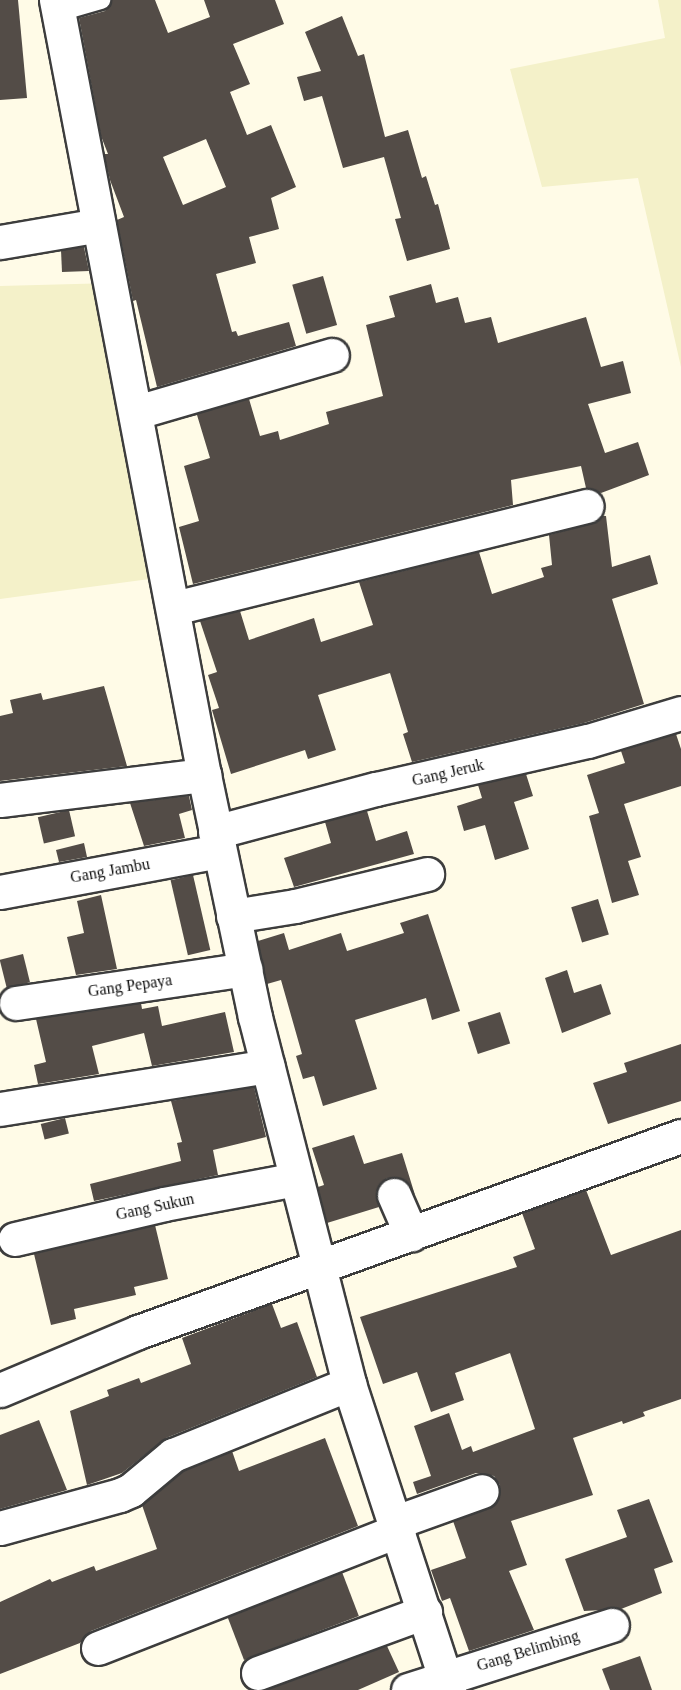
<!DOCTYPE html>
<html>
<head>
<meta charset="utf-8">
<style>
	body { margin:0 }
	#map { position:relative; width:681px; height:1690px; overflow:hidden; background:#fffbe7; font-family:"Times New Roman",serif }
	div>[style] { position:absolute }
	.farmland>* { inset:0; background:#f4f1c9 }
	.building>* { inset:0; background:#534c47; transform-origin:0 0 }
	.roads { filter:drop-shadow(2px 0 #3d3d3d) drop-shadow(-2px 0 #3d3d3d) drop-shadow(0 2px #3d3d3d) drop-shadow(0 -2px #3d3d3d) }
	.lane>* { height:18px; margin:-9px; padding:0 9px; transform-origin:9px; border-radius:9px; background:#fff }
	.street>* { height:33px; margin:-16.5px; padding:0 16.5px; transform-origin:16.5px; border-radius:16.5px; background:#fff }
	span { translate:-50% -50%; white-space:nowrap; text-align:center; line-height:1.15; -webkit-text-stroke:6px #fff; paint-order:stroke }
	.street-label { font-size:16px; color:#0a0a0a }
</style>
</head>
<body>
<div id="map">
	<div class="farmland">
		<i style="clip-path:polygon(658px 0,681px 0,681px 367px,638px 178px,542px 187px,510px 69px,665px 38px)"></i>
		<i style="clip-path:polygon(113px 283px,172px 576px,0 599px,0 286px)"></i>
	</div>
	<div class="building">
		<i style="clip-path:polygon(0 0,18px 0,27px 98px,0 100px)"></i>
		<i style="clip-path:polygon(evenodd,112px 0,155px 0,168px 33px,210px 17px,204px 0,275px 0,284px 24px,233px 44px,250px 84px,230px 92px,247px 135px,271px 125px,296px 187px,271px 198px,279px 229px,249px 237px,256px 263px,216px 274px,232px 332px,236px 331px,238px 336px,289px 322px,296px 346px,157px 387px,136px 300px,133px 301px,117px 220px,124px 217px,110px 180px,104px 154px,108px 154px,101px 136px,79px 18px,105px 11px,112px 0,206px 139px,226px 187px,183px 205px,163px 157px,206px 139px)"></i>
		<i style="clip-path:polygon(342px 16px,358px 56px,364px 54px,385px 137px,408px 130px,422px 178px,426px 176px,435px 205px,438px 204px,450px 249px,407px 261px,395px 219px,401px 218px,384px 157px,343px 168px,322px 96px,304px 101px,297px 77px,321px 71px,305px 32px)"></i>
		<i style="clip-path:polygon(84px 247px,89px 271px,62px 272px,61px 250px)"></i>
		<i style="left:323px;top:276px;width:51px;height:32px;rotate:74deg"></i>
		<i style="clip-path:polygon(431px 284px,436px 303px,458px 297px,465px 323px,491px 317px,498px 343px,586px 317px,601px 367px,623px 361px,631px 393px,588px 404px,605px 453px,638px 442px,649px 475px,601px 493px,586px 488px,581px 466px,511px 480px,513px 505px,193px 584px,179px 527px,199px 521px,184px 466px,210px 458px,197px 415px,173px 421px,249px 399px,260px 436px,278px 431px,280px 440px,329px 424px,326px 412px,383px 396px,366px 325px,395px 317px,389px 296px)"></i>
		<i style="clip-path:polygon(602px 516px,606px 516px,612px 567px,650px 555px,658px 584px,612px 599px,644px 704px,584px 723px,412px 762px,403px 734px,408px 732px,390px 673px,318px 695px,336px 750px,308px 759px,305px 750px,231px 774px,212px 710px,219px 708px,208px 675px,217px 672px,200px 621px,240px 611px,249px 640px,314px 618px,321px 642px,373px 625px,359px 582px,479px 552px,492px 594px,544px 577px,541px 568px,552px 565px,549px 535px,591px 524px)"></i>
		<i style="clip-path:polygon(104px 686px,127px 766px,0 781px,0 716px,13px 713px,10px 700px,41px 693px,43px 700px)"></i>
		<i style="clip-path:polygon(676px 734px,681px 749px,681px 786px,624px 804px,641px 857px,628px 861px,639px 895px,612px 903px,589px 816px,599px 813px,587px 775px,625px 763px,621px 751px)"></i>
		<i style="clip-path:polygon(526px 774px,533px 796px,514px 802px,529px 849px,495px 860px,485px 825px,464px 831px,457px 806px,482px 798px,478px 785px)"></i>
		<i style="clip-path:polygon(189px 796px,192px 810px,179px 814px,185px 838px,144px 846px,130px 803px)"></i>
		<i style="left:69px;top:810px;width:27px;height:32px;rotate:77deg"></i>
		<i style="clip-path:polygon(367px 811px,376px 841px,407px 831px,414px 854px,294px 887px,284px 858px,331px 843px,325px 822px)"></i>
		<i style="clip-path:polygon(84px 843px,87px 857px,59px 862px,56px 850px)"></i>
		<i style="left:193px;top:875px;width:77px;height:23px;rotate:77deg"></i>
		<i style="clip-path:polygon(101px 895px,117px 969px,76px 975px,67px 937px,84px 933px,77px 901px)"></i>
		<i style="left:598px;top:899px;width:37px;height:28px;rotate:73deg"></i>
		<i style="clip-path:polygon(428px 914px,460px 1011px,432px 1020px,426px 998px,355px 1020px,377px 1089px,323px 1106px,314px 1076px,303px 1079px,296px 1056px,302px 1054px,281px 980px,267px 984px,258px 941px,284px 933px,289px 950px,341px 933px,347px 951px,404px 933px,400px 923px)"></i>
		<i style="left:23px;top:954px;width:29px;height:24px;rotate:76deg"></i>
		<i style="clip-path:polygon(567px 970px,574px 993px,601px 984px,611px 1014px,562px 1033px,545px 978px)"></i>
		<i style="clip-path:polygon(141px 1003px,142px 1009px,158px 1006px,162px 1026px,225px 1012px,234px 1052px,152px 1066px,144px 1033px,92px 1046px,99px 1074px,38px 1084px,34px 1065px,46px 1062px,36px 1019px)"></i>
		<i style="left:500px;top:1012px;width:33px;height:34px;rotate:72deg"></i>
		<i style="clip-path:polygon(681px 1044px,681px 1101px,608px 1124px,593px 1083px,627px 1072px,624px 1063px)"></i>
		<i style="clip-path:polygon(254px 1087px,266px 1137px,213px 1150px,218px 1175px,94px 1201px,90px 1184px,181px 1161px,177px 1143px,182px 1142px,171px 1101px)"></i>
		<i style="left:65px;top:1118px;width:16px;height:25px;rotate:76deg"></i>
		<i style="clip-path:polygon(354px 1135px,364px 1164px,402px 1153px,415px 1195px,405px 1180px,387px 1178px,376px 1192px,379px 1207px,327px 1223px,318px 1187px,324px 1185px,312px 1148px)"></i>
		<i style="clip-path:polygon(586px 1190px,611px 1255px,681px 1230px,681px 1399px,643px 1412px,645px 1416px,623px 1424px,622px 1421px,573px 1438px,593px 1495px,511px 1521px,527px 1565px,509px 1571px,534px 1630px,469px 1651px,450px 1598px,442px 1601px,431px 1570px,466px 1558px,453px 1521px,496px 1503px,500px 1485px,494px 1476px,476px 1473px,417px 1494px,413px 1482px,431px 1476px,414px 1426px,449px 1413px,462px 1450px,471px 1446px,473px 1452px,535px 1429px,510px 1353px,455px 1373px,464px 1400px,431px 1412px,417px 1372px,383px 1384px,360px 1317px,517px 1267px,513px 1257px,535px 1249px,522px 1213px)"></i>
		<i style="clip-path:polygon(155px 1225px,168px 1279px,134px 1287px,136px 1295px,74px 1309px,76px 1319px,51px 1325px,34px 1254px)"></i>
		<i style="clip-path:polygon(272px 1304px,281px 1328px,297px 1322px,317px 1377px,166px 1438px,122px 1473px,87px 1485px,70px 1411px,109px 1396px,107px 1390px,139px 1378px,141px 1383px,191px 1364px,182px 1338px)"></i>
		<i style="clip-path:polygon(39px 1420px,67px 1490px,0 1509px,0 1435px)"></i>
		<i style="clip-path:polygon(325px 1438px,358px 1526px,91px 1631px,80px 1643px,0 1674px,0 1602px,50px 1579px,52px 1582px,94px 1566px,96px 1571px,157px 1549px,142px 1505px,183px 1471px,232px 1451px,239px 1471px)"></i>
		<i style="clip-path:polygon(649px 1499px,673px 1562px,654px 1569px,662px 1593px,621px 1609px,584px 1611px,565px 1559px,627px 1537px,617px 1510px)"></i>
		<i style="left:342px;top:1572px;width:47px;height:123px;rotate:69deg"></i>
		<i style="clip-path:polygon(387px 1646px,399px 1672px,358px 1690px,266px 1690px)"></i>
		<i style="clip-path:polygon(640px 1656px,652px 1690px,610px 1690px,602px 1669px)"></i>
	</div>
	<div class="roads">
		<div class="lane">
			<i style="left:59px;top:12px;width:44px;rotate:-15.9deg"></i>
		</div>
		<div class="street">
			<i style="left:56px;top:0;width:789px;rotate:79.19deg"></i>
			<i style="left:204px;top:775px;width:247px;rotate:78.1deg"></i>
			<i style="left:255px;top:1017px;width:379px;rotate:75.6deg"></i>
			<i style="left:349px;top:1384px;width:322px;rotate:71.9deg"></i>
			<i style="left:0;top:242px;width:100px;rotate:-9.7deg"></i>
			<i style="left:137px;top:412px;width:203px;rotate:-16.3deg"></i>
			<i style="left:174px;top:608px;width:425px;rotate:-13.9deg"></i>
			<i style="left:0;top:800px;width:206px;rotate:-7deg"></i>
			<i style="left:215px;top:832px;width:167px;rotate:-15deg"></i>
			<i style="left:376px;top:789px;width:217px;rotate:-12.8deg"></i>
			<i style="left:588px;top:741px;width:97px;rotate:-16.8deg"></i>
			<i style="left:0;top:892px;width:223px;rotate:-10.6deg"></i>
			<i style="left:233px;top:916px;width:63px;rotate:-9.2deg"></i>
			<i style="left:295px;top:906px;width:136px;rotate:-13.6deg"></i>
			<i style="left:16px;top:1003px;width:232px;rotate:-8.4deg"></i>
			<i style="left:0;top:1109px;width:271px;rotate:-9.1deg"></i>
			<i style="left:394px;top:1195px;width:43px;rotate:66.4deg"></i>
			<i style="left:15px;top:1239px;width:153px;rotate:-13.2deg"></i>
			<i style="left:164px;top:1204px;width:134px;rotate:-10.7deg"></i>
			<i style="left:0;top:1390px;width:150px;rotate:-22.8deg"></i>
			<i style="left:138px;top:1332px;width:577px;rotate:-19.85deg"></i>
			<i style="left:396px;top:1522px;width:91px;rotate:-19.8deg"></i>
			<i style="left:0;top:1528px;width:124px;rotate:-15.4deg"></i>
			<i style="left:120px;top:1495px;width:12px;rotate:-24deg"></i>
			<i style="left:131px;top:1490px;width:55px;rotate:-39.8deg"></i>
			<i style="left:173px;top:1455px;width:190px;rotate:-22deg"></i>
			<i style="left:98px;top:1648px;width:323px;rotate:-21.4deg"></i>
			<i style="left:258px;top:1673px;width:178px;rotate:-20.1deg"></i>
			<i style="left:408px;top:1690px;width:214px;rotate:-17.7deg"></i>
		</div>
	</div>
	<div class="street-label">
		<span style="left:448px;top:773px;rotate:-13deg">Gang Jeruk</span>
		<span style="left:110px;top:871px;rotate:-10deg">Gang Jambu</span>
		<span style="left:130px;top:986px;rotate:-8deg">Gang Pepaya</span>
		<span style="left:155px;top:1207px;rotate:-12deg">Gang Sukun</span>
		<span style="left:528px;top:1651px;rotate:-17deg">Gang Belimbing</span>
	</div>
</div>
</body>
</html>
